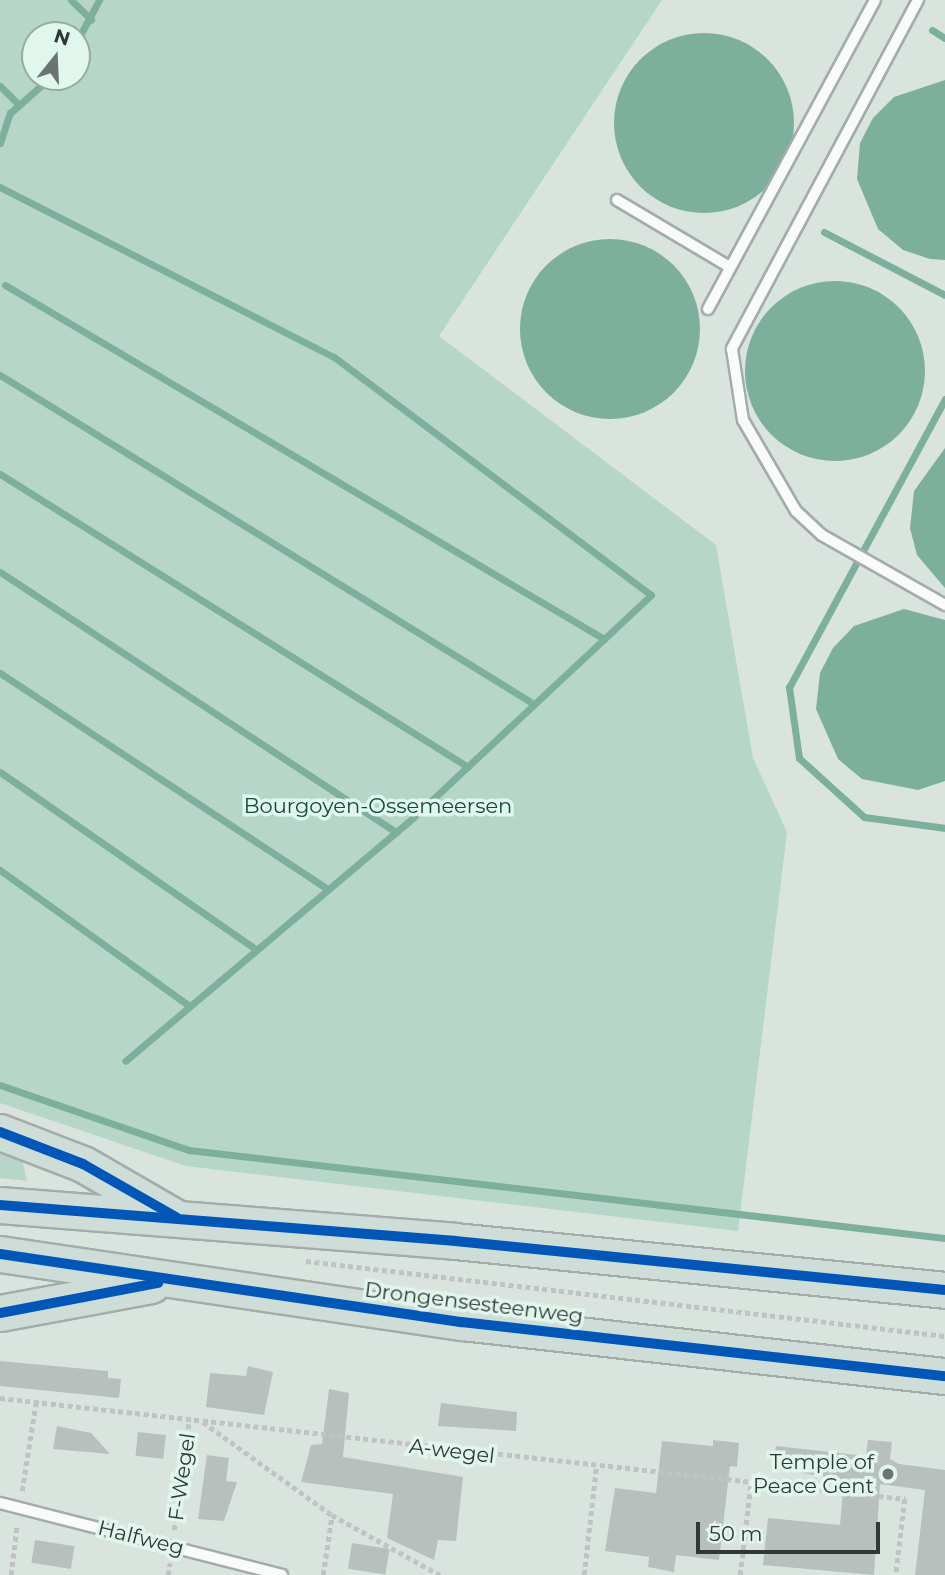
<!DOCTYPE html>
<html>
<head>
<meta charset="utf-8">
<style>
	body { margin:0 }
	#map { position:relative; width:945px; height:1575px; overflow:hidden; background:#d9e4df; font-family:Montserrat,sans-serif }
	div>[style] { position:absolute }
	.green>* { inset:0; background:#b6d6ca }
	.water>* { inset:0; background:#7cb09d }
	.round { border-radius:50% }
	.stream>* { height:7px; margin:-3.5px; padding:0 3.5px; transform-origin:3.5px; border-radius:3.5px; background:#7cb09d }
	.building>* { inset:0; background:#b7c0bc; transform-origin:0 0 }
	.path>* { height:4.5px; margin-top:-2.25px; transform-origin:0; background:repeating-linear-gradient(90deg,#c0c3c2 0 5px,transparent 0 8.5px) }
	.roads { filter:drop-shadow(2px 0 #a3aca8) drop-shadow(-2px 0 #a3aca8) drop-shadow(0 2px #a3aca8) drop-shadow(0 -2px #a3aca8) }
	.service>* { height:10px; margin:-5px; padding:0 5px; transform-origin:5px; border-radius:5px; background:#f9fbfa }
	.trunk>* { height:35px; margin:-17.5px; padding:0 17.5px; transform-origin:17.5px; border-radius:17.5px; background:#ceddd8 }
	.cycleway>* { height:10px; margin:-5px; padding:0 5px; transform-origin:5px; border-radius:5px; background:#0057b8 }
	.dots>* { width:19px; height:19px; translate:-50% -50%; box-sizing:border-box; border:4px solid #e1f6ed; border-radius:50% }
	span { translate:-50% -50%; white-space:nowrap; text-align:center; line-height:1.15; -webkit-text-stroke:7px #e1f6ed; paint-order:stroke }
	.park-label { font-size:21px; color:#114c3b }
	.street-label { font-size:21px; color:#303835 }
	.poi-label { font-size:21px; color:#303835 }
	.right { translate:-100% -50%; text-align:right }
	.north { position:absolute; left:21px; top:21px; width:70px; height:70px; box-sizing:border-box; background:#e1f6ed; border:2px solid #9aaaa3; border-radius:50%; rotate:18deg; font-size:19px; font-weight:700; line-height:28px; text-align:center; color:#303835 }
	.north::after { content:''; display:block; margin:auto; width:24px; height:32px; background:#6b7470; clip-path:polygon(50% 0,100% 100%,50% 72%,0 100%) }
	.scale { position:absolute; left:696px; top:1522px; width:184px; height:32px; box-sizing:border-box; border:4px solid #303835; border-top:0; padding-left:9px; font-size:21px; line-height:24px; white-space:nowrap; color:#303835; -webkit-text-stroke:5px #e1f6ed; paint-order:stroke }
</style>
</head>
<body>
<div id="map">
	<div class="green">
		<i style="clip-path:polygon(evenodd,0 0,662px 0,439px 336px,716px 545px,753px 758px,787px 832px,738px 1231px,186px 1166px,0 1103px,0 0,35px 35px,77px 35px,77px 77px,35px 77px,35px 35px)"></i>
		<i style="clip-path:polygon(0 1132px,17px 1138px,27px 1181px,0 1178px)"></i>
	</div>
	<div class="water">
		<i class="round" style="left:614px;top:33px;width:180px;height:180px"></i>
		<i style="clip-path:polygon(945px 80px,945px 260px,930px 259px,903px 250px,878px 229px,857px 179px,860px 143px,873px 118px,894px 97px)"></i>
		<i class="round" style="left:520px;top:239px;width:180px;height:180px"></i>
		<i class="round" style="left:745px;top:281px;width:180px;height:180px"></i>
		<i style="clip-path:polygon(945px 448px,945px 588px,917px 555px,910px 528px,914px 491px)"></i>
		<i style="clip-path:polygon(904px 609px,945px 620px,945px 781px,918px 790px,862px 779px,838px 759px,816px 709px,820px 673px,833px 648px,854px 626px)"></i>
	</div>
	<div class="stream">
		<i style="left:71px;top:0;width:28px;rotate:44deg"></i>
		<i style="left:932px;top:30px;width:15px;rotate:32deg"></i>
		<i style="left:77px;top:41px;width:47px;rotate:-61.8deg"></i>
		<i style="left:0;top:86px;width:27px;rotate:45deg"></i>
		<i style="left:0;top:143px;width:32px;rotate:-72deg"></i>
		<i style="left:10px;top:113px;width:55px;rotate:-41.3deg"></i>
		<i style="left:0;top:187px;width:375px;rotate:27deg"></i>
		<i style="left:334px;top:357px;width:396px;rotate:36.9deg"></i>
		<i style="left:651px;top:595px;width:333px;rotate:136.9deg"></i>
		<i style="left:408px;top:822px;width:370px;rotate:139.8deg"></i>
		<i style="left:824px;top:232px;width:136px;rotate:27.5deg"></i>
		<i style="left:5px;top:285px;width:696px;rotate:30.58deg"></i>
		<i style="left:0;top:375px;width:627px;rotate:31.64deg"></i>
		<i style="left:945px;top:399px;width:328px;rotate:118.4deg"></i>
		<i style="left:789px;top:687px;width:72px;rotate:82deg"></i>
		<i style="left:799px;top:758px;width:88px;rotate:42.2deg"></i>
		<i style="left:864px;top:817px;width:82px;rotate:7.7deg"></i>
		<i style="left:0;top:474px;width:552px;rotate:32.05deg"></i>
		<i style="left:0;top:572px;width:474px;rotate:33.3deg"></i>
		<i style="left:0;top:673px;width:392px;rotate:33.4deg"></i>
		<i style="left:0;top:772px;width:311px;rotate:34.7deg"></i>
		<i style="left:0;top:870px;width:233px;rotate:35.7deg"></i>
		<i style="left:0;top:1085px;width:200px;rotate:19deg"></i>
		<i style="left:189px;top:1150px;width:761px;rotate:6.64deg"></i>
	</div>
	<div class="building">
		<i style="clip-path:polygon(0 1361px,108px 1371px,108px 1378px,121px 1379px,119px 1398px,0 1386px)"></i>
		<i style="clip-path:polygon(248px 1366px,273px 1372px,264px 1415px,206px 1407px,210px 1373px,246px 1376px)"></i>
		<i style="clip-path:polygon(329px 1389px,349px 1393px,343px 1457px,463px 1477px,456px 1541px,438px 1540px,434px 1560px,387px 1538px,393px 1494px,301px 1482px,311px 1445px,322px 1444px)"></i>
		<i style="clip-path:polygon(441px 1403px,517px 1412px,516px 1431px,438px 1426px)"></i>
		<i style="clip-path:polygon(57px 1426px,91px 1433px,110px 1454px,53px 1449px)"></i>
		<i style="left:138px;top:1432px;width:28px;height:24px;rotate:6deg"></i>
		<i style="clip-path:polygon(713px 1440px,739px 1443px,737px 1467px,730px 1466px,719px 1560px,676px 1555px,674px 1572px,648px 1567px,649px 1557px,605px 1551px,615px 1488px,656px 1493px,662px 1441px,713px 1446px)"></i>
		<i style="clip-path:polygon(868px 1440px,892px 1442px,890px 1459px,899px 1464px,945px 1470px,945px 1575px,915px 1575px,925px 1490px,880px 1484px,874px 1575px,763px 1565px,768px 1518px,840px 1525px,844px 1480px,773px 1468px,776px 1446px,866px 1456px)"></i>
		<i style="clip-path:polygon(207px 1455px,229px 1458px,226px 1481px,237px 1482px,224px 1521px,198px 1519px)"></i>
		<i style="left:35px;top:1540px;width:40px;height:23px;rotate:9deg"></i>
		<i style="left:352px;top:1543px;width:38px;height:26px;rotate:9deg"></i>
	</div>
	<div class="path">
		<i style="left:306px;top:1261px;width:643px;rotate:6.69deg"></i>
		<i style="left:0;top:1398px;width:911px;rotate:6.37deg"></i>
		<i style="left:905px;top:1499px;width:77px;rotate:96.8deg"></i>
		<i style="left:203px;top:1422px;width:159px;rotate:35.8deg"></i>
		<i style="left:332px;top:1515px;width:124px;rotate:29.1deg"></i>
		<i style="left:22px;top:1491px;width:90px;rotate:-81.1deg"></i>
		<i style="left:174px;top:1530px;width:111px;rotate:-82.2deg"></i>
		<i style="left:11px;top:1575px;width:51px;rotate:-83.3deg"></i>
		<i style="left:168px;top:1575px;width:12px;rotate:-81deg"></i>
		<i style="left:323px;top:1575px;width:61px;rotate:-81.5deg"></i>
		<i style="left:584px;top:1575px;width:108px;rotate:-83.6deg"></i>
		<i style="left:740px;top:1575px;width:95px;rotate:-83.3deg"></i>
	</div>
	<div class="roads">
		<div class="service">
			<i style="left:918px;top:0;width:395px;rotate:118.1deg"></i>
			<i style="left:732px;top:349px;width:72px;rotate:81.2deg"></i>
			<i style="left:743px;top:420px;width:105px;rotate:59.8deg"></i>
			<i style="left:796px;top:511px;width:35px;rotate:43deg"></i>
			<i style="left:822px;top:535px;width:142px;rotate:29.6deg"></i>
			<i style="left:617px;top:200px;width:131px;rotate:30.7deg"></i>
			<i style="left:708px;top:309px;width:351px;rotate:-61.6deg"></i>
			<i style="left:0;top:1503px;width:291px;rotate:14.3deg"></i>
		</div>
		<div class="trunk">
			<i style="left:0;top:1132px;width:89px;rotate:21.1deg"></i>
			<i style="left:83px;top:1164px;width:104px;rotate:30deg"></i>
			<i style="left:0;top:1205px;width:456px;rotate:4.5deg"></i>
			<i style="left:455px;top:1241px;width:492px;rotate:5.7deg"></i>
			<i style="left:0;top:1254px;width:467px;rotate:8.4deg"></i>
			<i style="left:462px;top:1322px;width:486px;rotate:6.4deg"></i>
			<i style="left:0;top:1313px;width:154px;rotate:-10.5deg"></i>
		</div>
	</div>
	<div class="cycleway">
		<i style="left:0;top:1132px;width:89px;rotate:21.1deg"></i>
		<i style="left:83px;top:1164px;width:107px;rotate:29.7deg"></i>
		<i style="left:0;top:1205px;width:456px;rotate:4.5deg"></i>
		<i style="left:455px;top:1241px;width:492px;rotate:5.7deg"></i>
		<i style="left:0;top:1254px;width:467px;rotate:8.4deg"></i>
		<i style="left:462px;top:1322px;width:486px;rotate:6.4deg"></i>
		<i style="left:0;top:1313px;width:161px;rotate:-10.8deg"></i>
	</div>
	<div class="dots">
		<i style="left:888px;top:1474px;background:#6b7470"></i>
	</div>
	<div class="park-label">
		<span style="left:378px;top:806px">Bourgoyen-Ossemeersen</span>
	</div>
	<div class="street-label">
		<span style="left:474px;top:1303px;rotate:7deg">Drongensesteenweg</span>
		<span style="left:452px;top:1451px;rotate:7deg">A-wegel</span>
		<span style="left:182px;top:1477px;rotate:-82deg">F-Wegel</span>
		<span style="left:141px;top:1538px;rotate:14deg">Halfweg</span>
	</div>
	<div class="poi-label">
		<span class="right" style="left:874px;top:1474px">Temple of<br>Peace Gent</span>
	</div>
	<div class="north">N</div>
	<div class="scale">50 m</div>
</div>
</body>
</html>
